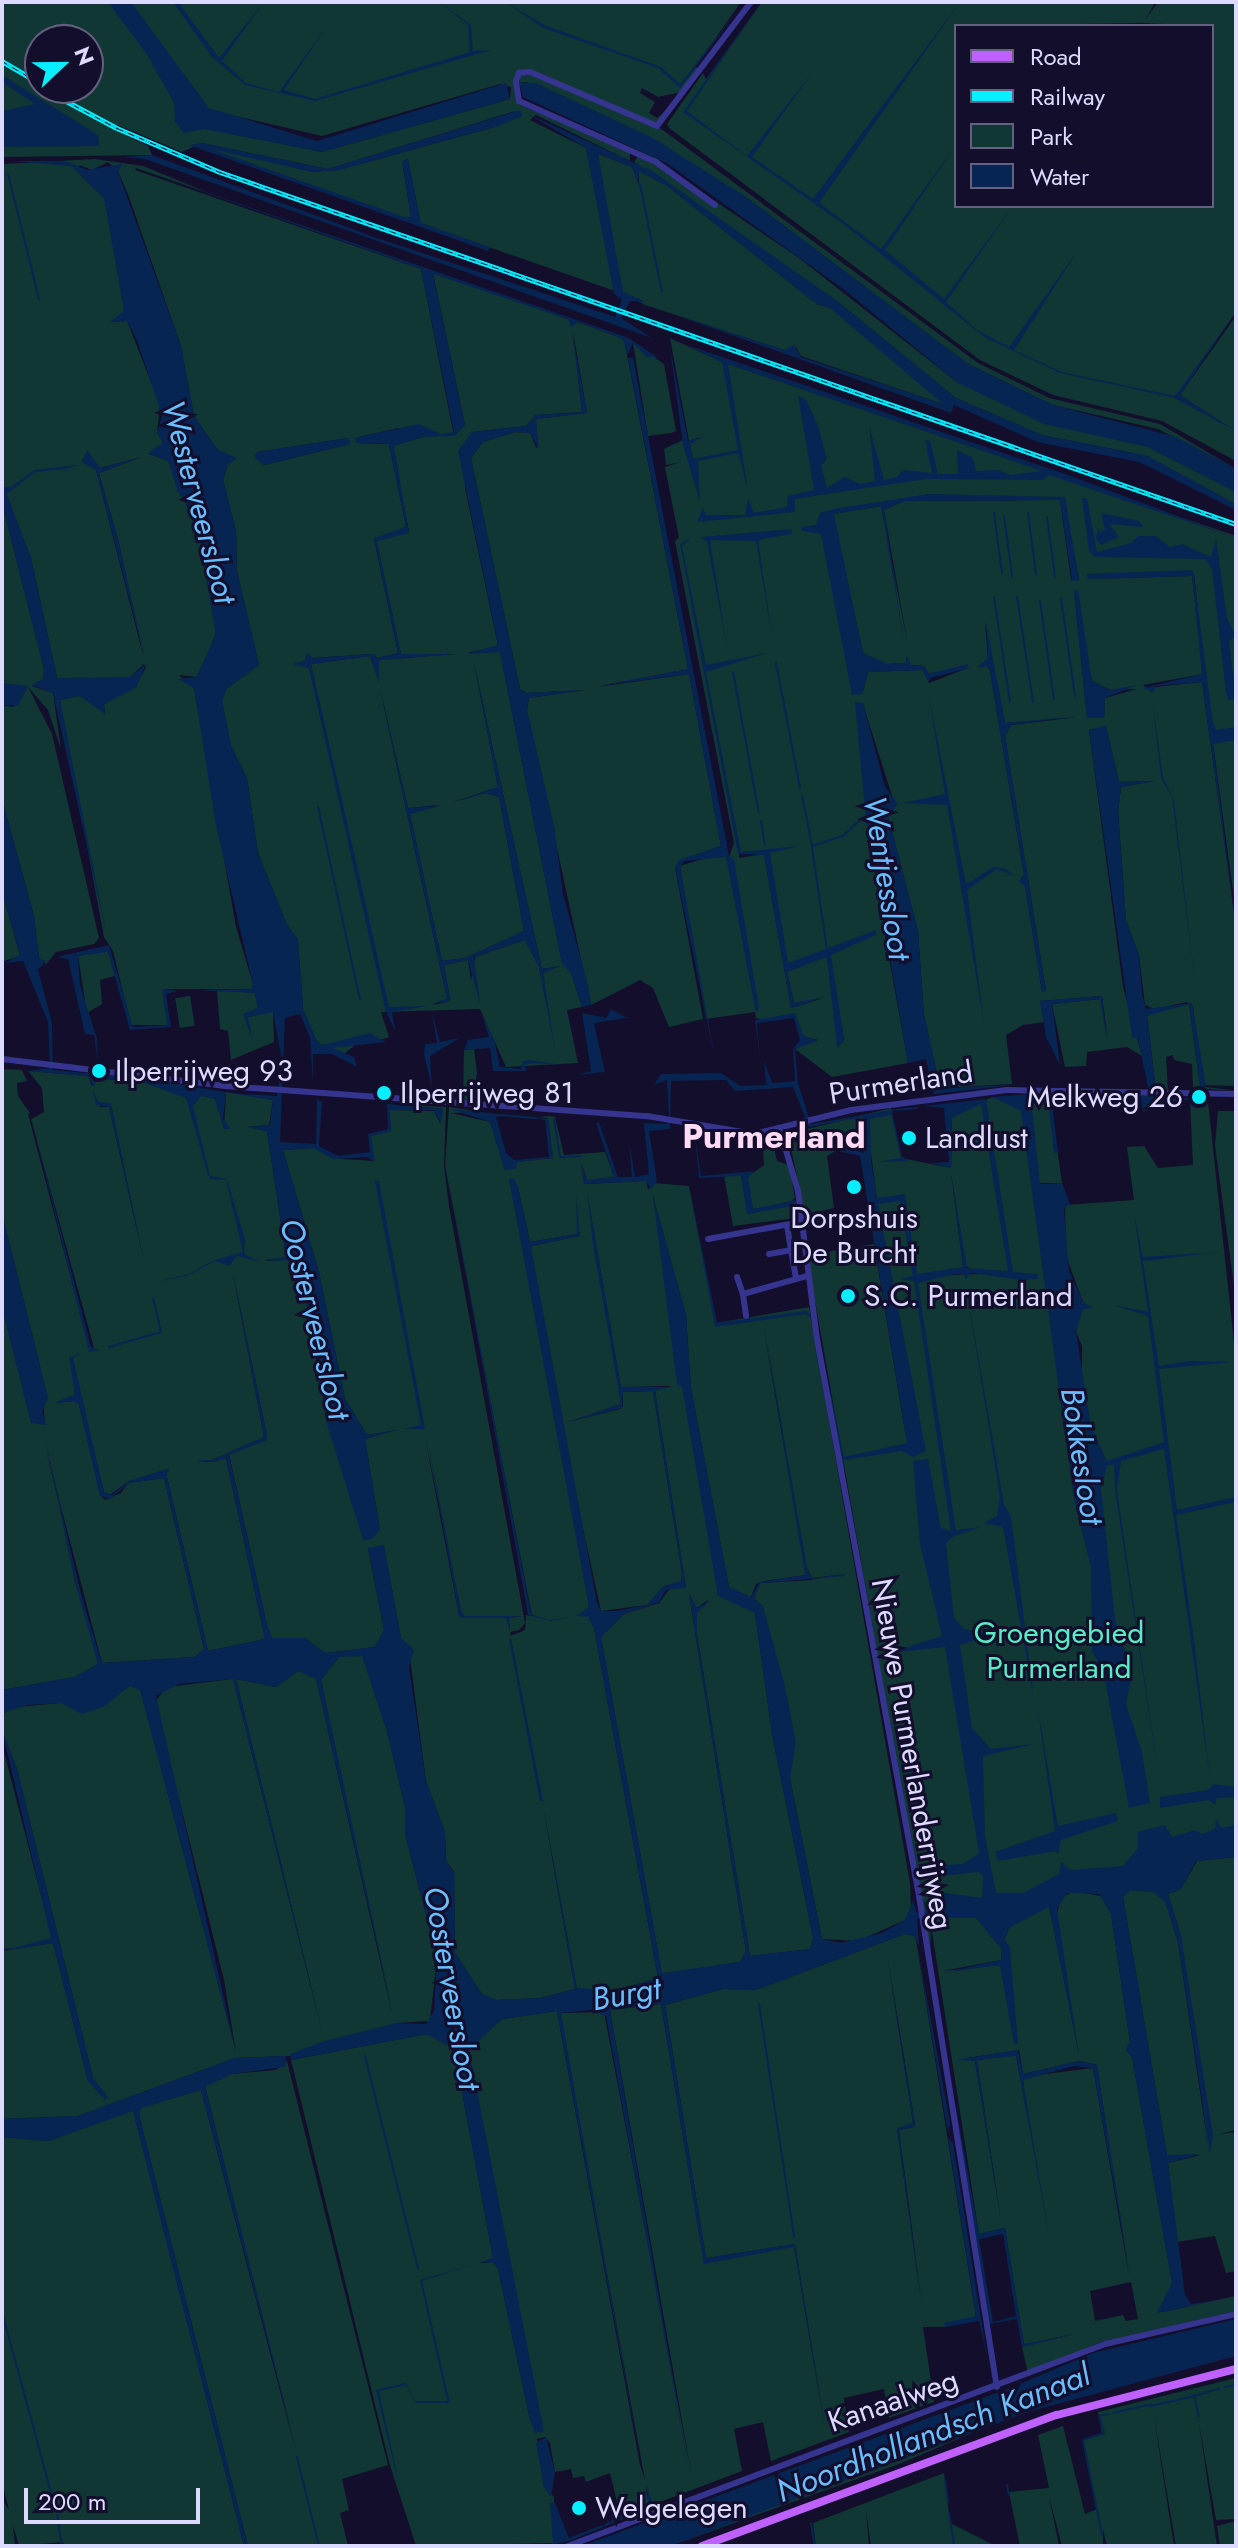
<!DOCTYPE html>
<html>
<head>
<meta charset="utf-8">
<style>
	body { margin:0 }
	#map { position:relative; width:1238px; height:2548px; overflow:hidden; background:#130e2c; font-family:Jost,sans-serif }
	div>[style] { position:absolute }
	.green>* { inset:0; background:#113734; transform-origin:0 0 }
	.water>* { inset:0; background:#072552 }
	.stream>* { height:2px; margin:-1px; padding:0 1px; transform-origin:1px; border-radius:1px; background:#072552 }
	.minor>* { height:6px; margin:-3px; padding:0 3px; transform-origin:3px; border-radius:3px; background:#353590 }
	.major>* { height:8px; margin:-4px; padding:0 4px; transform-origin:4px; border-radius:4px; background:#bf61ff }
	.rail>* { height:5px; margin-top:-2.5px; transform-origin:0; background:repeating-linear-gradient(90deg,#130e2c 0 6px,#06eeff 0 12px); box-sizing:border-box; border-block:2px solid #06eeff }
	.dots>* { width:22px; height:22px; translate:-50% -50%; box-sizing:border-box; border:4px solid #130e2c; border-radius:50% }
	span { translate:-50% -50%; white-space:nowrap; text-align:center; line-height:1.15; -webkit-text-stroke:6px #130e2c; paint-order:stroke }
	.poi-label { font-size:30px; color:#dddaff }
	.left { translate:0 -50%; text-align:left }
	.right { translate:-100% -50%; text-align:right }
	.street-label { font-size:30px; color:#dddaff }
	.park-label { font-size:30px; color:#59ecc2 }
	.water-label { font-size:32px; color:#68beff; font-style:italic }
	.quarter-label { font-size:34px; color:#ffdcf3; font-weight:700 }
	.frame { position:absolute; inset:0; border:4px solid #dddaff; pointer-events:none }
	.legend { position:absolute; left:954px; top:24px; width:260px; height:184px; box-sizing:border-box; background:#130e2c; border:2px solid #646080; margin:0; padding:10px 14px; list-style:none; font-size:24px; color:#dddaff }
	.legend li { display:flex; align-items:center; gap:16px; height:40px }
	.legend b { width:40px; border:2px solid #646080 }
	.north { position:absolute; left:24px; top:24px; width:80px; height:80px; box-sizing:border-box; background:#130e2c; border:2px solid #646080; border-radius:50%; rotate:68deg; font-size:22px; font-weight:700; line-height:32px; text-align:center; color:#dddaff }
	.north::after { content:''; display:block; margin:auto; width:28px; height:36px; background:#06eeff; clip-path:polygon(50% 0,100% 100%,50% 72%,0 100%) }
	.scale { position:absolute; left:24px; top:2488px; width:176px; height:36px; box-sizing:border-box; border:4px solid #dddaff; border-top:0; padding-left:10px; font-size:24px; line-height:28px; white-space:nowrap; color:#dddaff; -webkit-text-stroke:6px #130e2c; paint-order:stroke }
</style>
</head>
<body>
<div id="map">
	<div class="green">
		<i style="clip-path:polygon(evenodd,2px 2px,741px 2px,687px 78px,696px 67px,700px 71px,686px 91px,658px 97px,642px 88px,640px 93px,655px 102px,649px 113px,657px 118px,679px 100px,655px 124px,529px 69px,516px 74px,520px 105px,630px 151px,630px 161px,536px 115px,530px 120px,586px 148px,615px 291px,420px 223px,402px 161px,411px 217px,406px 218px,211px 152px,214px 147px,312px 172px,339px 170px,498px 126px,515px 111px,328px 169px,202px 143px,182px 152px,118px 125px,115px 130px,148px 146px,152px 155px,2px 157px,2px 2px,40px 40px,88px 40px,88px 88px,40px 88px,40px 40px,2px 2px,500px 84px,511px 87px,510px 99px,322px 152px,203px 128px,218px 112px,322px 136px,500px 84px)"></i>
		<i style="clip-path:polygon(evenodd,762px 2px,1155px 2px,1146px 19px,1158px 2px,1236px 2px,1236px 312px,1175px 398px,1227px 426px,1180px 395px,1236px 316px,1236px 461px,1162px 421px,1053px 395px,980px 360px,669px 128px,667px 124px,703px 73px,706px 79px,762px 2px,1141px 23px,1212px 26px,1212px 206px,956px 206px,956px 26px,1141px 23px)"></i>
		<i style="clip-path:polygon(530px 75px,660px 128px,978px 363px,1049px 398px,1160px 424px,1236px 469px,1158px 429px,1053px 405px,968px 364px,743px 195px,526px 82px,519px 83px,520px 76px)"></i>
		<i style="clip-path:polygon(594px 152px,632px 167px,639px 184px,639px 171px,666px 185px,817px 304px,830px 308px,943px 399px,943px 404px,801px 356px,796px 347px,784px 350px,645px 305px,623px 292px)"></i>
		<i style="clip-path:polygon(638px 156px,666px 168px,799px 258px,958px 383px,1148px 447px,1236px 492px,1236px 504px,1138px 454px,1042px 435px,956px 398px,837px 301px,634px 162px)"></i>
		<i style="clip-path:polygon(evenodd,95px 159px,143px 166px,209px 193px,136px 168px,135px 170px,421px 269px,454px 436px,465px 425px,433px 273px,568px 319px,573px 326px,577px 322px,624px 339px,688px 669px,597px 687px,689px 674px,721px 846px,680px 860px,675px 867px,703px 1019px,669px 1027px,653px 988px,640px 980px,591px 1005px,527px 710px,529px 698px,585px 690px,526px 693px,520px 689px,471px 458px,483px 442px,515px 432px,530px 433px,537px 449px,536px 419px,587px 413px,573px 331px,582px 412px,536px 415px,526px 426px,472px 432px,465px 488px,498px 646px,467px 653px,500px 652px,562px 963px,571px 973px,582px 1007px,567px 1010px,578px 1063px,506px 1067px,480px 1009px,381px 1012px,389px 1037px,380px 1040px,370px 1033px,344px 1054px,332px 1048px,355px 1042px,322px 1045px,316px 1040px,303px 1009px,298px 940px,287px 925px,258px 853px,247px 778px,231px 746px,222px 701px,226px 689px,259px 665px,237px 571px,236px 531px,223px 480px,230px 458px,217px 449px,194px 416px,181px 346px,129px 197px,118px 171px,108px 162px,92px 170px,79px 165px,81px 176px,104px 198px,121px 274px,124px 312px,111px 322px,127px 321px,160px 405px,157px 432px,163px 443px,149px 454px,168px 461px,200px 538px,216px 634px,197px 677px,179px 675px,194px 688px,236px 927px,253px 984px,252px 989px,165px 989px,167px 1025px,131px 1025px,113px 951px,104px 937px,60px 700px,80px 696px,105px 713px,104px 704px,135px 686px,146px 668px,144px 664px,130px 677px,116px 679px,57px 678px,31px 558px,6px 494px,11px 487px,2px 487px,2px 164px,95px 159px,398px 428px,423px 437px,393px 446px,409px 532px,376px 541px,401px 654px,457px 654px,378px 660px,379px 682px,370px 656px,311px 664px,387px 1009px,309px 668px,294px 664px,305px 661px,307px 653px,312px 658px,373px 654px,377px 658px,398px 653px,374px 539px,406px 527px,389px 444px,357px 443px,355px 438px,398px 428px,95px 159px,348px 438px,346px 445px,264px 465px,255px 457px,257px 452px,348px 438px,95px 159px,87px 456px,100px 468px,142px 457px,99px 473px,119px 543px,144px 659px,96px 470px,82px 461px,87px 456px,95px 159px,474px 663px,542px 969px,560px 966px,543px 973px,550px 1022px,539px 967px,525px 940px,475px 957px,471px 981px,468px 960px,444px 965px,450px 999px,447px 1002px,432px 1005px,447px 999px,380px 689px,408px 808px,440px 805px,410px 814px,442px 961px,465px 958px,524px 931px,499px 797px,486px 793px,453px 802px,498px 787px,474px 663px)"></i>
		<i style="clip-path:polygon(evenodd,670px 338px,722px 362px,1236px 536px,1236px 733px,1212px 736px,1194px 574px,1088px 579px,1192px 576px,1203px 674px,1143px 685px,1152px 692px,1155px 687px,1202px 682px,1236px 927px,1236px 1086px,1203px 1085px,1193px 1007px,1187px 1002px,1154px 1009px,1145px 1005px,1139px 955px,1126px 921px,1118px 811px,1121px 787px,1154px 781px,1119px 782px,1106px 726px,1089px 730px,1123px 987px,1142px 1056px,1127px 1047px,1087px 1052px,1086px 1066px,1065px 1067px,1052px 1004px,1101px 999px,1108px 1040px,1102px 996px,1040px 1001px,1044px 1022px,1023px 1025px,1006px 1035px,1012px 1084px,940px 1088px,924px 1015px,918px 931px,888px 816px,894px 802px,862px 701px,884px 930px,908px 1063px,832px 1077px,795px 1049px,818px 1040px,803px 1036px,795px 1013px,764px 1020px,756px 1018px,755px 1012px,706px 1019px,680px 866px,715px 855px,726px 856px,728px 863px,756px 1011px,729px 857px,734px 843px,675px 541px,679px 538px,665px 467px,681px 462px,666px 465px,664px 449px,683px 440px,691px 462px,738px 452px,693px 459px,690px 444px,701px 437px,689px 441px,670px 338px,929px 494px,1062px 499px,1079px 579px,1071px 580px,1060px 500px,904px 501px,884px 510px,908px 646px,881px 506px,833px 514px,863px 653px,887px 664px,907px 663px,906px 656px,910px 665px,924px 666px,929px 674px,967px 665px,968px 668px,929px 683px,923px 670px,868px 672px,863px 692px,823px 514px,929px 494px,670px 338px,1074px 591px,1092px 681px,1111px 690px,1137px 689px,1105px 698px,1104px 718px,1087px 718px,1074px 591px,670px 338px,985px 622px,1005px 723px,1078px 717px,1011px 725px,1005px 736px,1046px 991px,1042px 991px,1025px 885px,1019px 881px,1024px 875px,990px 671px,987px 666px,977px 667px,988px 659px,985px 622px,670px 338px,765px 851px,788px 968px,876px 934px,830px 955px,844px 1040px,838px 1047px,827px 956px,787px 972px,794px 1003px,824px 998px,791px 1008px,764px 854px,739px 858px,739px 852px,765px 851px)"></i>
		<i style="clip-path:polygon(633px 343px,664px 364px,676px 431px,671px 433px,648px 436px)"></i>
		<i style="clip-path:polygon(2px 503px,44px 669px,43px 679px,32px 686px,53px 693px,61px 749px,48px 710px,28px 687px,52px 734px,99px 938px,94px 944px,56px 952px,46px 964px,39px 958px,34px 916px,2px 799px,2px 705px,13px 707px,27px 688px,2px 683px)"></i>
		<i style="clip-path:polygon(1236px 740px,1236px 913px,1213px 743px)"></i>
		<i style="clip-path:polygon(2px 891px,20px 956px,4px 961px,2px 961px)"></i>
		<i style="clip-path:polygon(108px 951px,115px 976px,100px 980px,102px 1004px,87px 1013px,78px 956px)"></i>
		<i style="clip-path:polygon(217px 990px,255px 993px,258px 1008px,248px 1017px,273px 1011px,274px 1042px,231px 1060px,228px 1031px,220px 1029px)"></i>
		<i style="left:190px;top:996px;width:30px;height:15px;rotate:81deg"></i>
		<i style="clip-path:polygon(1189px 1004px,1200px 1086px,1236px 1091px,1193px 1088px,1192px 1064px,1174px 1060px,1173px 1055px,1166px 1057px,1168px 1089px,1156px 1090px,1147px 1015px)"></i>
		<i style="clip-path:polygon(474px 1049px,477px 1073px,472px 1100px,463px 1101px,464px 1050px)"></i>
		<i style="clip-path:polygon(evenodd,2px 1069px,22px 1070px,27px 1081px,17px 1083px,18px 1096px,30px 1113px,28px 1114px,89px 1348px,94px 1348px,31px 1119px,44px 1112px,42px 1088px,28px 1071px,88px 1076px,92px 1086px,97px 1079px,139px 1081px,181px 1094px,193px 1105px,202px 1095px,215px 1099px,224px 1129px,226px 1092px,273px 1100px,269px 1125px,247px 1127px,267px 1131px,286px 1257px,264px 1261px,286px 1260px,301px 1272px,329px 1422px,340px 1456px,380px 1530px,365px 1439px,396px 1430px,367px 1435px,345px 1399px,319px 1272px,283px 1150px,314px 1148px,341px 1159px,374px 1161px,370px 1136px,391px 1131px,389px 1110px,434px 1111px,440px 1123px,443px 1109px,405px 1105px,446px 1107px,444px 1166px,449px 1206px,525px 1623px,519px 1630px,510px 1632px,509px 1618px,522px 1616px,464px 1616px,461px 1611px,425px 1437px,459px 1616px,463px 1618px,507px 1618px,511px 1636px,525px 1630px,526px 1615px,532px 1616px,445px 1166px,449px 1107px,480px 1112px,451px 1113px,490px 1122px,505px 1170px,516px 1162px,553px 1158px,548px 1118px,538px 1117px,549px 1116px,555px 1117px,564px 1155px,605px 1152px,614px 1177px,587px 1180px,581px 1161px,587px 1184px,646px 1181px,648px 1190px,653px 1183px,689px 1186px,716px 1323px,809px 1307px,910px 1883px,911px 1912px,905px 1920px,858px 1941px,822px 1939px,790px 1778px,792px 1745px,763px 1607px,754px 1598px,760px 1583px,810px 1580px,845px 1574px,812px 1578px,807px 1568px,763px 1325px,806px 1575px,764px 1581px,756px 1584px,751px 1597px,729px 1587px,691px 1388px,686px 1315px,653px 1196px,718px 1595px,755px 1613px,772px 1734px,813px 1938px,810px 1949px,750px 1956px,697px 1634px,697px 1613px,709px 1599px,697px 1608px,689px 1594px,746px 1952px,740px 1962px,662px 1974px,601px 1637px,624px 1614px,659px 1603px,671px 1587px,686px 1588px,655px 1390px,672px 1386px,621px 1387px,587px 1192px,621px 1404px,568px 1422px,620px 1409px,623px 1406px,623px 1392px,653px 1391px,682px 1574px,681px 1581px,664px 1586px,647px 1605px,601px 1611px,568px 1460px,564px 1461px,589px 1607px,578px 1616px,588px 1616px,594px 1628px,658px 1978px,614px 1991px,577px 1989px,543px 1806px,575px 1989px,541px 1998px,496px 2000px,482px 1994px,455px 1953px,454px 1872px,446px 1861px,445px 1832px,426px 1781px,410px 1658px,401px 1638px,384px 1547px,368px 1549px,384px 1630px,375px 1647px,325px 1653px,305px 1638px,272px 1638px,267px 1625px,229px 1454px,266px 1440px,267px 1435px,233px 1274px,264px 1437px,212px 1460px,196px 1461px,213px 1462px,226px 1458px,265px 1639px,208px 1651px,166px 1473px,169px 1470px,129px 1481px,108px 1496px,104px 1492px,70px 1354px,75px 1395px,56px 1403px,74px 1401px,79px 1405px,101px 1496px,105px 1500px,121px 1493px,128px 1483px,164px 1478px,204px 1649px,195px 1657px,102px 1663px,45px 1446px,98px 1664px,75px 1677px,2px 1690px,2px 1307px,31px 1422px,45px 1424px,40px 1366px,2px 1213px,2px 1069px,93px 1091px,98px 1102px,111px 1105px,143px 1257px,109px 1107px,100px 1107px,93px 1091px,2px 1069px,509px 1179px,518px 1187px,530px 1242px,577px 1234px,577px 1226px,580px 1236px,531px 1246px,546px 1363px,509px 1179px,2px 1069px,510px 1639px,511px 1639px,542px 1801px,540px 1800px,510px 1639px)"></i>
		<i style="clip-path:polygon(evenodd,1049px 1093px,1062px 1183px,1037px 1183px,1092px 1467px,1101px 1450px,1091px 1427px,1082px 1378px,1082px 1346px,1076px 1332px,1083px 1302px,1066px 1256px,1065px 1205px,1134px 1200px,1127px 1147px,1144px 1146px,1158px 1168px,1193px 1165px,1190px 1100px,1208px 1102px,1236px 1361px,1236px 1843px,1066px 1881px,997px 1911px,923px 1912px,807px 1255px,874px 1244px,907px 1444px,872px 1201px,877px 1200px,871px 1153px,835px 1145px,839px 1149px,827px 1156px,834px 1208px,805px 1215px,788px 1134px,891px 1108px,901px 1158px,951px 1168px,952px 1118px,992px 1097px,1026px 1102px,1030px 1094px,1049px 1093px,951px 1173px,966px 1266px,980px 1274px,914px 1276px,963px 1267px,951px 1173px)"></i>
		<i style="clip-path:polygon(1218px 1111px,1236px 1111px,1236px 1300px,1215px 1146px)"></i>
		<i style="clip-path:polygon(781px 1144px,789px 1165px,795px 1198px,789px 1204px,753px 1209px,747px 1177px,764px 1165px,763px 1150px,773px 1145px,777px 1161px,788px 1165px)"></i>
		<i style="clip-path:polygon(724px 1175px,741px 1176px,748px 1214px,796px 1201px,796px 1218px,733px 1226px)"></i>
		<i style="clip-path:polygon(352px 1654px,362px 1655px,387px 1731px,405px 1807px,405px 1834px,437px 1957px,430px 2021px,397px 2023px,290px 2056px,235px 2058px,78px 2116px,2px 2119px,2px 1951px,53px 1943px,88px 2081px,105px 2099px,93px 2078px,17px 1769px,2px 1730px,2px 1714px,16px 1707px,61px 1703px,96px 1708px,130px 1686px,140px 1689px,236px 2052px,224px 1980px,155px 1702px,167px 1687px,233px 1679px,323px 2035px,236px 1679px,276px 1687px,298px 1671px,316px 1678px,393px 2018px,321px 1680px,339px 1657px)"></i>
		<i style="clip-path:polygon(2px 1744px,52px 1938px,24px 1948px,2px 1949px)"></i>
		<i style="clip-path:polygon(1236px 1857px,1236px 2130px,1220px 2134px,1236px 2132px,1236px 2271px,1226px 2273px,1215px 2236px,1177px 2242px,1168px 2163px,1200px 2155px,1167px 2155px,1123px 1897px,1130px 1890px,1154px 1892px,1165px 1901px,1178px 1942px,1209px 2153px,1181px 1936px,1168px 1894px,1181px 1889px,1197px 1861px)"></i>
		<i style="clip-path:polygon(evenodd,1075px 1891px,1105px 1897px,1111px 1914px,1130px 2042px,1126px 2050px,1132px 2057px,1172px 2283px,1162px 2312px,1236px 2296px,1236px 2311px,1101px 2342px,1028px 2373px,1022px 2347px,1076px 2333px,1024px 2345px,1005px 2228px,979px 2234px,931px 1925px,930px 1961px,925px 1917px,976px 1918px,1002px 1949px,1001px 1960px,942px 1971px,1000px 1965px,1015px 2044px,1010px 1955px,1004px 1940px,1010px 1927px,1049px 1906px,1079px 2055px,1056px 1919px,1061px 1897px,1075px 1891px,1019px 2050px,1023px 2074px,1079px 2061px,1097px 2065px,1129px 2276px,1093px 2068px,1029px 2076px,1023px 2080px,1025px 2104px,1016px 2055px,977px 2060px,1001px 2221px,975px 2061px,966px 2058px,1019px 2050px,1075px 1891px,1131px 2282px,1138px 2319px,1126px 2321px,1123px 2315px,1095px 2321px,1090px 2291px,1131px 2282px)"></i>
		<i style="clip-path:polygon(evenodd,905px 1934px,915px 1936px,917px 1946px,976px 2317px,945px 2323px,945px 2327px,923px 2327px,934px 2402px,889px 2418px,884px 2389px,844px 2398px,849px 2432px,771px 2461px,763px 2422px,734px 2429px,742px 2471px,652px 2505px,645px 2485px,649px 2506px,621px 2518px,610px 2473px,586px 2482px,584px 2476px,573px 2478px,571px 2469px,555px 2472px,550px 2443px,545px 2437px,537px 2439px,544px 2487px,554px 2497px,553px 2543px,416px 2546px,389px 2462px,291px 2060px,427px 2034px,454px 2049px,493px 2258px,480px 2263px,493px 2262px,498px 2269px,530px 2420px,543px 2431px,468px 2050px,502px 2019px,557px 2011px,640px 2465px,645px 2480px,560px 2017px,561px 2013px,604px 2012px,692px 2478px,610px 2010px,661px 2004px,704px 2263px,794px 2246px,825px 2430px,795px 2244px,706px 2258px,665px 2005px,723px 1989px,756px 1990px,905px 1934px,887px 1953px,915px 2124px,914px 2127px,899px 2130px,922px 2305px,897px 2129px,913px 2123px,887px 1953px)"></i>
		<i style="clip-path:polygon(287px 2061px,388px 2465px,342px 2479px,349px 2510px,340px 2513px,348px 2546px,248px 2546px,139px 2115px,140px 2108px,201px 2090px,296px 2452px,205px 2086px,232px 2074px,276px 2070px)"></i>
		<i style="clip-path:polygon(133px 2110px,244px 2546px,64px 2546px,63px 2542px,19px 2546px,13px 2525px,15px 2546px,2px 2546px,2px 2499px,9px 2510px,2px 2482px,2px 2137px,49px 2141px)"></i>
		<i style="clip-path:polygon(1236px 2378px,1236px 2519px,1216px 2520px,1199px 2423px,1217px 2546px,1176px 2546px,1153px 2411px,1174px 2546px,1107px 2546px,1103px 2530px,1103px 2546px,1062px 2546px,1049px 2496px,1059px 2546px,1020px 2546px,1009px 2492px,1049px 2488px,1038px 2435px,1063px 2426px,1085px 2514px,1097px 2509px,1083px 2439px,1102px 2433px,1098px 2412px)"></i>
		<i style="clip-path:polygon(977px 2431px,899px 2464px,670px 2546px,747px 2516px)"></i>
		<i style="clip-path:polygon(944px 2473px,950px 2523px,992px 2544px,1018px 2546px,871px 2546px,866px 2510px,869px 2546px,816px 2546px,813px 2523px)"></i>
		<i style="clip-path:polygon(1236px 2521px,1236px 2546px,1220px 2546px,1217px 2526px)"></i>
	</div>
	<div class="water">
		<i style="clip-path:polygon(108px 2px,131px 2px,209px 108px,317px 141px,506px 83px,510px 99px,322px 152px,204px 129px,184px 133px,175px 122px,174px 103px,146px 53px)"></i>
		<i style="clip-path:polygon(173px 2px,183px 2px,181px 6px,219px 58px,264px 2px,222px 61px,246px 83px,279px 92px,327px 26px,284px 90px,315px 99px,470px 52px,468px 25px,439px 2px,471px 25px,473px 51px,491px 50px,315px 101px,245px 85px,212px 57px)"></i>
		<i style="clip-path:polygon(506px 2px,544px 25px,661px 67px,680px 84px,744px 2px,680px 88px,658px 68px,543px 28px)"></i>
		<i style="clip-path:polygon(762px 2px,687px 111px,747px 156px,812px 73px,752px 157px,813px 199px,960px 2px,819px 203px,881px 249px,956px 145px,885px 250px,944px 299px,1013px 206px,946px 302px,977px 330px,1009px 347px,1078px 250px,1014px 350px,1062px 372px,1175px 396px,1236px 312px,1180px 395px,1236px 431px,1175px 398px,1060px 373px,984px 337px,845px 225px,683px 112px)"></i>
		<i style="clip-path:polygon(2px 75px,98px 135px,99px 146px,2px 147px,2px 111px,35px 104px,2px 82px)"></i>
		<i style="clip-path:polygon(519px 83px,536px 83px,653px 138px,743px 195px,968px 364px,1053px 405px,1176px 437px,1236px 469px,1236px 492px,1148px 447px,1044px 424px,958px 383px,846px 291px,668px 164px,523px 97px)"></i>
		<i style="clip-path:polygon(520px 110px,523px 116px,498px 126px,339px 170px,312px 172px,211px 149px,407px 218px,411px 216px,402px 161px,408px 158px,421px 223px,490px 247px,488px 251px,189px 145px,202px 143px,327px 169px)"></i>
		<i style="clip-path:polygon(528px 114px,652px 171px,837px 301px,956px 398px,1042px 435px,1148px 456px,1236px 504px,1236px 510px,1139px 462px,1037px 442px,954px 405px,951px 413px,667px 312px,784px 350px,794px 345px,801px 357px,943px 404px,830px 308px,817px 304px,666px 185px,639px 171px,638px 184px,632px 167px,598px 153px,623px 292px,647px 302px,630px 301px,621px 318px,652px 338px,145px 159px,123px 157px,152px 155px,374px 237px,615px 317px,622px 300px,614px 294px,586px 148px)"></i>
		<i style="clip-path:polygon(13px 161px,65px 161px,87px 170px,122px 164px,118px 172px,181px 346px,194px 416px,217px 449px,237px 458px,227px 466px,223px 480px,236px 531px,237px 571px,259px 665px,226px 689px,222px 701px,231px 746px,247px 778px,258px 853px,287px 925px,298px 939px,303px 1009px,316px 1040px,322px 1045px,370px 1033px,386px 1042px,333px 1048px,354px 1057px,357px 1067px,332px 1054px,313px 1054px,313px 1086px,310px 1037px,300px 1014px,285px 1018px,280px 1142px,316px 1144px,317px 1099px,322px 1102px,319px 1146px,338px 1156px,370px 1152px,368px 1134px,388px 1129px,387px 1104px,443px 1109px,441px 1123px,434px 1110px,389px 1110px,391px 1131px,371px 1136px,375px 1162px,367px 1157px,333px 1159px,313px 1148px,283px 1150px,319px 1272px,345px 1399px,367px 1435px,396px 1430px,365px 1439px,380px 1530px,372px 1539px,363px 1540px,327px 1424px,301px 1272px,286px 1260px,264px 1260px,286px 1257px,267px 1131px,247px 1127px,270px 1125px,273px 1100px,229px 1093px,277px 1096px,282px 1060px,273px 1012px,248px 1017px,253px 1041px,243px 1014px,258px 1008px,255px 993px,198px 990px,252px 989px,253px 984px,216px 826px,194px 688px,178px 679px,197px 677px,216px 634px,195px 517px,178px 492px,168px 461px,148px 453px,163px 443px,157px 432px,162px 416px,137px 340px,127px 321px,110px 322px,124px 311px,104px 198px,71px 166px)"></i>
		<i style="clip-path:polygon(136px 168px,629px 338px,658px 358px,647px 357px,633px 343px,628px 355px,623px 339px,578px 322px,571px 327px,568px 319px,433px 274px,465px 425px,454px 436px,423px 437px,394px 446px,409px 533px,377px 541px,401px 654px,457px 654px,379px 660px,379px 682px,370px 656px,311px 664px,389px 1007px,428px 1006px,392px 1012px,395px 1030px,386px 1012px,309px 668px,293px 664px,305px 661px,307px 653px,312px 658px,373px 654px,378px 658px,398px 653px,374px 538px,406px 527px,389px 444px,357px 443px,354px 438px,419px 424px,441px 434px,454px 432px,421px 269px)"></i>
		<i style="clip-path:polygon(572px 331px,587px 413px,536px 419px,539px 449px,530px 433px,515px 432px,483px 442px,471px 458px,520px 689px,526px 693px,586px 690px,529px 698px,527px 710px,554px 825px,563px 894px,588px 985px,591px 1005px,582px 1007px,571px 973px,562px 964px,500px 652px,467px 654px,498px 645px,458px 451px,472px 432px,526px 426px,536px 415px,582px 412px)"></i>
		<i style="clip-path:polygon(687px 345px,1068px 475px,1236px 538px,1049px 475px,1044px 480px,926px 479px,795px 499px,795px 512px,697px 522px,703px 508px,706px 515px,745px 515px,748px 499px,754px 513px,787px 507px,788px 496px,814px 490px,798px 396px,806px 399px,818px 426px,827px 459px,821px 466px,827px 488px,844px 477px,860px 484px,875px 481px,869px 426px,884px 480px,897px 477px,903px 470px,932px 473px,925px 440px,930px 441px,938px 474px,958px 474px,957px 450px,973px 458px,976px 471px,998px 470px,1010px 475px,1042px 471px,728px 364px,748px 491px,738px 453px,698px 461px,700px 502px,683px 445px,670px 348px,688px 441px,703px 437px,690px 444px,693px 459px,738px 450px,722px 362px)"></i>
		<i style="clip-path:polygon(628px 358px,633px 358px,729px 856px,734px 860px,759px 1008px,756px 1012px,726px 857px,684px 861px,680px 867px,716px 1064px,675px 867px,679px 860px,721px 846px,689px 674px,597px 686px,688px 669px)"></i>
		<i style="clip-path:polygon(348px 438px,351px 443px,346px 445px,264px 465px,255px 457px,257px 452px)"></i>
		<i style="clip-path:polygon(87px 450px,100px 468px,142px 457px,99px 473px,119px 543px,145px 659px,96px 470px,82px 462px)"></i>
		<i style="clip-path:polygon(77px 465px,66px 469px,35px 472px,7px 494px,31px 558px,57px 678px,130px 677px,146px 664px,136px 688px,104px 704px,105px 714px,80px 696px,60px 700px,107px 937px,53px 693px,32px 685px,43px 679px,44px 669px,2px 503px,2px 487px,11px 487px,34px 470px)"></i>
		<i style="clip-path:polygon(930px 494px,1065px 497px,1079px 580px,1072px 581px,1060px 500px,904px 501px,884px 510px,905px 648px,881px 506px,834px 514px,863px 653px,887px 664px,906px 663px,907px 656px,911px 665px,924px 666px,929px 674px,967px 664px,969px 668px,930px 678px,929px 683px,922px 670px,868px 672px,862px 694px,852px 695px,821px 534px,802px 531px,801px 527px,816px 525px,820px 513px,833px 509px)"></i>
		<i style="clip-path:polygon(1082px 498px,1087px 498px,1097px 552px,1131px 543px,1138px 536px,1156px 536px,1170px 547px,1182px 544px,1211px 557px,1216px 539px,1227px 618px,1236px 636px,1229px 641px,1236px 699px,1228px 700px,1226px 693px,1212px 569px,1205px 559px,1095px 557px,1089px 551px)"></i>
		<i style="clip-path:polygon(1101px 513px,1139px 521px,1143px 527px,1109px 524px,1119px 537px,1101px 545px,1096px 539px,1098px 528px,1101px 533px,1105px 529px)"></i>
		<i style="clip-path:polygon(791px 529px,792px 534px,758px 540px,773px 643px,756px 541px,710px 540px,728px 653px,707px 542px,701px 537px)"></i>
		<i style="clip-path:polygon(691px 538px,682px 546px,706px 665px,766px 653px,706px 672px,741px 852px,800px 846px,770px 853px,788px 963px,876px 930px,876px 935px,831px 955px,844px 1040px,837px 1047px,827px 957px,787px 972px,794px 1003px,824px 997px,791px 1008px,764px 855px,738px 854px,680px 544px)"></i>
		<i style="clip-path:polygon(1193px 570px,1213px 723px,1216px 730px,1236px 727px,1236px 740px,1213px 744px,1236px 927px,1202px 682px,1155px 686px,1154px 692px,1143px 688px,1202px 674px,1192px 576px,1088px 579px,1087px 574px)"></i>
		<i style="clip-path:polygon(1078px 590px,1092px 681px,1110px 690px,1137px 685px,1105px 698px,1104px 718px,1087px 718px,1074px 591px)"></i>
		<i style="clip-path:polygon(986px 622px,1005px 723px,1078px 716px,1011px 725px,1005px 735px,1046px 991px,1042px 992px,1025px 886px,1019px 881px,1024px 875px,990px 671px,987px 666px,977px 667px,988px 659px)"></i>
		<i style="clip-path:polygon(474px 663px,542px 969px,561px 966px,543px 973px,556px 1055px,539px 967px,525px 940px,474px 957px,480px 1004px,468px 960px,444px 965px,450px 999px,447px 1002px,432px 1003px,447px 999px,380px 688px,408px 808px,440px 806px,410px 814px,442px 961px,465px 958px,524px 931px,499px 797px,486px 793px,452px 803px,498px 787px)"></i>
		<i style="clip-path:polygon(2px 683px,28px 686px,18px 706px,2px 705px)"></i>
		<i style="clip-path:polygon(928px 692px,966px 884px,994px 867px,1006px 869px,1014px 876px,997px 869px,967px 890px,984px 1023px,947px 805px,903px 803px,945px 794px)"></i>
		<i style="clip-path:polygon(1152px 698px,1163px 777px,1174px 801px,1197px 999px,1172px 797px,1161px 778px)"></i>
		<i style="clip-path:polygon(855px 702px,863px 703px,885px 787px,898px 804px,888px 816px,918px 931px,924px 1015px,940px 1088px,1012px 1085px,934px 1094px,926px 1059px,908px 1063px,866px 820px)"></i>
		<i style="clip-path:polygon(1106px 726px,1119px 782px,1155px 781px,1121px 787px,1118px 811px,1126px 921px,1139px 955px,1142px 995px,1146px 1009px,1192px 1003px,1206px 1087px,1200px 1086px,1189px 1004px,1147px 1016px,1156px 1090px,1148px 1087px,1138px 1039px,1132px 1037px,1089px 730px)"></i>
		<i style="clip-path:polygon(2px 799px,34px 916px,39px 958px,46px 961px,38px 970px,52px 1023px,53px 1070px,140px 1078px,226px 1092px,223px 1119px,231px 1129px,224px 1129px,215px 1099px,201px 1096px,193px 1106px,210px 1176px,227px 1179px,245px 1239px,244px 1254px,260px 1262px,237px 1256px,229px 1266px,215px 1261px,187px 1276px,157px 1282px,189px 1274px,212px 1261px,243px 1252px,226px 1180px,211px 1179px,208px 1175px,186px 1098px,139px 1081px,97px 1079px,94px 1087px,88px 1076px,28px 1071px,50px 1068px,48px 1022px,23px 961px,5px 963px,20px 955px,2px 891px)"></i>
		<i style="clip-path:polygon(109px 945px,133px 1027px,167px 1025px,162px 989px,178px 991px,166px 994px,171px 1027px,130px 1030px,108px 952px,78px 956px,80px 985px,97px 1039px,98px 1063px,94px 1035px,85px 1034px,68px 959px,57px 957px)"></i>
		<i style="clip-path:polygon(1102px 996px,1107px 1040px,1100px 999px,1052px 1004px,1060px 1065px,1046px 1037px,1040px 1001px)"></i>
		<i style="clip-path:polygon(611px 1009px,627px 1018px,594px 1023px,605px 1072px,577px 1075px,591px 1071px,582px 1013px,606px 1018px)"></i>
		<i style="clip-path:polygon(481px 1011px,495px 1043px,500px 1067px,521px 1069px,523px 1061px,530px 1060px,561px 1065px,531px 1063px,525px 1065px,526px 1071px,493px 1071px,490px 1048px,464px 1050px,468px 1040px,489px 1037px)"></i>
		<i style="clip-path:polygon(432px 1012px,440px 1042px,460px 1038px,430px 1056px,432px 1088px,424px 1054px,425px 1044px,437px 1043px)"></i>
		<i style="clip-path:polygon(795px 1013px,803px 1035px,818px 1041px,795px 1049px,798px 1083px,811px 1124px,897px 1109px,892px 1112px,902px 1156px,908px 1161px,876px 1162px,901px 1158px,891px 1115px,870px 1119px,871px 1160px,877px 1198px,905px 1194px,917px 1274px,963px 1267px,951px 1173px,967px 1268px,1008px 1271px,981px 1104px,952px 1118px,951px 1168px,931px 1163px,949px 1162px,944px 1108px,923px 1106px,986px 1099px,1013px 1272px,1038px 1274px,1038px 1279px,1022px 1280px,971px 1273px,965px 1280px,965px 1274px,955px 1274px,918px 1283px,956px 1530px,981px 1527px,952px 1537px,946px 1544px,954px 1618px,964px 1629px,979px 1632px,1014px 1628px,960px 1645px,972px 1728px,991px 1749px,1034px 1744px,983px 1756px,985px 1836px,996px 1893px,1023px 1893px,1059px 1874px,1061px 1862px,1070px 1870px,1123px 1866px,1138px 1848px,1138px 1832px,1165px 1825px,1172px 1837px,1195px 1830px,1202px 1834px,1215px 1829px,1216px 1819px,1221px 1828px,1236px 1825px,1236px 1857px,1196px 1861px,1181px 1889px,1168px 1894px,1181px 1936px,1213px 2135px,1210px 2153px,1178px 1942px,1165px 1901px,1154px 1892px,1130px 1890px,1123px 1897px,1167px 2155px,1200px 2154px,1168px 2163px,1185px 2295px,1191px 2304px,1223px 2299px,1157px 2313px,1172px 2283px,1132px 2057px,1126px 2050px,1130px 2042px,1111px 1914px,1099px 1894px,1067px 1893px,1057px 1909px,1079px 2055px,1049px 1907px,1010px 1927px,1004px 1939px,1010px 1948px,1018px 2044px,1014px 2044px,1000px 1965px,942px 1973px,1001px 1960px,1002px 1949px,976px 1918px,917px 1918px,919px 1946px,914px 1936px,905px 1934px,756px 1990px,723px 1989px,665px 2005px,706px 2258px,795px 2244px,826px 2430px,794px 2247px,704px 2264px,661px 2004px,610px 2010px,690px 2478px,606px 2016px,591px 2010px,561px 2013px,644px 2481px,557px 2011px,502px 2019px,469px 2050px,544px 2431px,535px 2433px,530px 2420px,498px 2269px,493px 2262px,480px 2262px,493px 2258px,454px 2049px,427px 2034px,291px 2060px,290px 2054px,325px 2041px,397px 2023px,426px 2024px,434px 2011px,437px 1957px,405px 1834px,405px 1807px,387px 1731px,362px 1656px,339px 1657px,321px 1680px,394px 2018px,316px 1679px,298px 1671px,276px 1687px,236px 1679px,323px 2035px,233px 1679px,179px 1684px,156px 1696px,236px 2052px,140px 1690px,129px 1686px,105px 1706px,82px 1714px,61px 1703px,28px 1705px,2px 1713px,2px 1690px,75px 1677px,98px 1664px,74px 1579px,44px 1433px,79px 1588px,102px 1663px,195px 1657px,204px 1649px,164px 1478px,129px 1483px,110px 1499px,100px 1496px,79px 1405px,74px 1401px,55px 1403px,75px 1394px,69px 1358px,83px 1351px,73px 1358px,104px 1492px,112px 1495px,129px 1481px,169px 1468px,166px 1473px,208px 1651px,265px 1639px,226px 1458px,213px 1462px,196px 1460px,212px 1460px,264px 1437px,233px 1273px,267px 1435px,267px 1440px,229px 1455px,267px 1625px,272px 1638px,305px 1638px,325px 1653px,375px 1647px,384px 1630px,368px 1548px,384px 1545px,401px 1638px,414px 1650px,409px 1667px,426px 1781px,445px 1832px,446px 1861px,454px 1873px,455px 1953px,482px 1994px,496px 2000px,541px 1998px,575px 1989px,543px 1806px,577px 1988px,614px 1991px,658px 1978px,594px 1628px,588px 1617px,576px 1616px,589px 1607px,509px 1179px,514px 1178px,518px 1187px,530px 1242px,577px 1234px,576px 1194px,580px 1236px,531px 1246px,597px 1603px,601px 1611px,616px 1611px,647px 1605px,664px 1586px,681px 1581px,682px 1574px,653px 1391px,623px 1392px,622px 1408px,568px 1422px,621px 1404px,593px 1245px,587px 1191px,621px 1387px,672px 1387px,655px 1390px,686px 1588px,666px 1590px,659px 1602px,624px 1614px,601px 1637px,662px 1973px,740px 1962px,746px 1952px,689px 1594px,697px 1608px,711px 1600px,697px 1613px,697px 1634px,750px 1956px,810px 1949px,813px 1938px,772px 1734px,755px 1613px,718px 1596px,682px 1387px,677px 1384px,653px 1196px,686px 1315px,691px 1388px,729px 1587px,751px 1597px,760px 1582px,805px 1575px,764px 1324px,807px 1568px,812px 1578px,845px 1574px,845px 1576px,761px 1583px,754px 1598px,763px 1607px,784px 1682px,796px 1742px,790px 1778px,822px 1939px,840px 1943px,882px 1933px,905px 1920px,913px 1901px,917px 1913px,926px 1911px,924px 1902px,945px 1893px,982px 1898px,983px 1875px,978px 1872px,930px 1877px,931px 1866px,963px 1864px,979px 1853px,945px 1647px,889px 1653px,942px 1636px,920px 1544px,913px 1461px,928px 1459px,941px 1528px,951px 1531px,914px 1281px,900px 1279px,913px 1276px,900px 1201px,878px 1204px,926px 1451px,913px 1457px,902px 1451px,844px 1460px,844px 1475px,827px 1376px,844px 1457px,907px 1443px,860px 1156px,838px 1151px,835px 1144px,864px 1153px,863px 1117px,809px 1127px,793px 1087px,735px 1091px,726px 1080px,671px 1081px,670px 1129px,649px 1131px,657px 1181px,651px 1189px,646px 1181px,584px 1184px,580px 1161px,587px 1180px,614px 1177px,596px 1123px,599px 1122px,618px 1177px,632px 1177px,629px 1140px,635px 1177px,649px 1174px,644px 1123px,667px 1124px,669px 1116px,667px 1080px,654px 1085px,661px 1074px,721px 1073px,740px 1086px,766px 1085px,764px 1060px,772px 1083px,795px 1081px,793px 1049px,800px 1040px,794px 1018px,757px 1023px,760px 1057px,755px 1020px)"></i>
		<i style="clip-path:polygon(93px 1090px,98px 1102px,111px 1103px,143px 1257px,109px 1107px,96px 1105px)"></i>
		<i style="clip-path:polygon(1030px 1094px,1153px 1095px,1180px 1099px,1143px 1112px,1141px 1099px,1059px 1100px,1053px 1111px,1058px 1152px,1054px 1153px,1048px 1100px,1031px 1098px,1040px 1184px,1062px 1183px,1070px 1204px,1064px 1209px,1069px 1271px,1083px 1302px,1093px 1308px,1083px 1309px,1076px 1332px,1091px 1427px,1107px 1461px,1164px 1442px,1148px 1316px,1114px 1305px,1148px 1312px,1134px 1213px,1143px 1257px,1220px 1252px,1143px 1261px,1159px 1366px,1191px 1361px,1231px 1362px,1159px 1369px,1177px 1510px,1236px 1497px,1236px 1502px,1176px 1515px,1193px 1632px,1210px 1778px,1164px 1449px,1121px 1461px,1117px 1490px,1160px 1786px,1115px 1490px,1114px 1464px,1107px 1466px,1101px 1489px,1115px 1619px,1132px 1674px,1126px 1704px,1142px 1752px,1150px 1803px,1129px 1808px,1103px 1670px,1092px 1652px,1091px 1567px,1074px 1500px,1021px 1111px,992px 1097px)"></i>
		<i style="clip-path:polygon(451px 1109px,507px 1115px,496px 1117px,506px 1153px,514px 1160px,549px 1157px,545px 1120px,538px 1119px,548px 1118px,553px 1158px,517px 1162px,516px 1169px,505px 1170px,490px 1122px)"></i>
		<i style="clip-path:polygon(30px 1113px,91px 1347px,100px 1350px,89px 1352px)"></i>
		<i style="clip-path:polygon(695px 1137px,701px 1176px,754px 1171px,748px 1178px,753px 1209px,796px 1200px,793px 1206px,747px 1214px,741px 1176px,699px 1178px)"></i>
		<i style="clip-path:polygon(448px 1176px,531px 1614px,549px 1620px,572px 1617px,551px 1621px,528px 1615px)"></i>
		<i style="clip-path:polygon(375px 1181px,379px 1181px,425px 1429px,403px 1429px,421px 1425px)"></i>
		<i style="clip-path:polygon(689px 1186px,717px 1323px,806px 1311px,812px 1317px,821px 1389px,811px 1318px,805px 1314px,715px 1327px)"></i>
		<i style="clip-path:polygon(2px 1213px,48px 1398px,42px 1411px,46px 1425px,31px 1423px,2px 1307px)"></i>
		<i style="clip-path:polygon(966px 1286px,1004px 1504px,1011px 1516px,1034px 1699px,1003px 1527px,984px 1523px,997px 1516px,1000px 1497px)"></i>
		<i style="clip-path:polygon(427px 1436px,461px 1611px,465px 1616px,522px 1616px,509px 1618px,510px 1632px,506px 1618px,463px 1618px,459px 1616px)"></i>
		<i style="clip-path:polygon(509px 1639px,511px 1639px,543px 1801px,540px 1801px)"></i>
		<i style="clip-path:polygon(1037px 1704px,1058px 1826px,1116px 1813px,1118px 1821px,1061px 1840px,1058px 1855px,1056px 1851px,998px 1861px,995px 1852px,1055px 1831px)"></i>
		<i style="clip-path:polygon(2px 1730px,17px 1769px,93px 2078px,108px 2097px,105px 2100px,88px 2081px,53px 1943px,2px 1951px,51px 1938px)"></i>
		<i style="clip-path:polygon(1214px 1784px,1236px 1787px,1236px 1797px,1217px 1798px,1215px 1805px,1209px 1800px,1160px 1808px,1160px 1797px,1208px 1790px)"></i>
		<i style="clip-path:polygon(918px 1950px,950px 2123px,948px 2133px,918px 1953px)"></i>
		<i style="clip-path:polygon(886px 1953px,915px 2124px,914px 2127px,899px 2130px,921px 2305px,897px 2128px,913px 2123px)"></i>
		<i style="clip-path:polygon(1018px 2050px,1023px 2074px,1079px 2061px,1097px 2065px,1130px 2276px,1093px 2068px,1074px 2066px,1023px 2080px,1050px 2241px,1016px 2056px,977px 2060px,1001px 2222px,975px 2061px,956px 2060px)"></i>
		<i style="clip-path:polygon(286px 2056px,285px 2067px,232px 2074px,205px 2087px,297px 2452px,201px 2090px,141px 2108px,139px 2115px,248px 2546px,244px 2546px,133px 2111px,49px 2141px,2px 2137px,2px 2119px,78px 2116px,235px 2058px)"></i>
		<i style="clip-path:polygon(evenodd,947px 2059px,979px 2234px,1005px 2228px,1024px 2344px,1076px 2334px,1022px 2347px,1017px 2319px,990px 2324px,947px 2059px,1003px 2234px,1016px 2316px,993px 2322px,979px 2239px,1003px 2234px)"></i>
		<i style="clip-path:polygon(948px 2137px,953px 2143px,987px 2357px,979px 2321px,945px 2327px,944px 2323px,976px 2316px)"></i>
		<i style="clip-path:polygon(474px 2264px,422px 2281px,450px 2403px,416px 2403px,406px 2385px,379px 2391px,403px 2502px,376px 2390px,406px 2383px,415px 2401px,447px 2401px,420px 2280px)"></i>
		<i style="clip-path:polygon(1236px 2319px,1236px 2356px,1031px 2411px,670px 2546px,582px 2546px,1015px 2386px,1093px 2353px)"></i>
		<i style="clip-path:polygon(546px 2437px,555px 2472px,551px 2497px,544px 2487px,536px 2443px)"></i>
		<i style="clip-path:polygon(647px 2484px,653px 2507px,569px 2541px,545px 2546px,553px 2543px,550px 2503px,555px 2503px,569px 2538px,612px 2521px,609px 2501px,616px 2519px,648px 2506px)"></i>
	</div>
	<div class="stream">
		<i style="left:8px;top:174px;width:129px;rotate:76.1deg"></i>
		<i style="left:640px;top:184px;width:110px;rotate:78.5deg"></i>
		<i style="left:994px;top:513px;width:61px;rotate:82.4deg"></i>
		<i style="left:1028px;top:513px;width:62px;rotate:82.5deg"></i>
		<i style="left:1004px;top:516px;width:61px;rotate:82.4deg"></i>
		<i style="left:1047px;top:517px;width:61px;rotate:82.4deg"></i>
		<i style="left:994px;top:597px;width:106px;rotate:81.3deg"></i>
		<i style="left:1017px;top:597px;width:106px;rotate:81.3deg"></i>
		<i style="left:1061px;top:598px;width:99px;rotate:81.9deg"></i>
		<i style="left:1040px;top:601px;width:99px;rotate:81.9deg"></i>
		<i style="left:776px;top:663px;width:127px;rotate:79.1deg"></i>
		<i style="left:733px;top:672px;width:143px;rotate:79.6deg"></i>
		<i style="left:802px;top:795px;width:52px;rotate:78.9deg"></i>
		<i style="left:812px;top:846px;width:33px;rotate:-18deg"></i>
		<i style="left:843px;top:836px;width:22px;rotate:-43deg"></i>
		<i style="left:318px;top:807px;width:197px;rotate:77.7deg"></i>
		<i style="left:761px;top:821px;width:25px;rotate:81deg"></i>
		<i style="left:812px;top:848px;width:103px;rotate:81.6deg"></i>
		<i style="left:1184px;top:1099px;width:23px;rotate:2deg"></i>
		<i style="left:897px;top:1110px;width:20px;rotate:-6deg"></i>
		<i style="left:500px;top:1115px;width:38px;rotate:5deg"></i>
		<i style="left:554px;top:1119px;width:38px;rotate:81deg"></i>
		<i style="left:560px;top:1157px;width:21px;rotate:-3deg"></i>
		<i style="left:109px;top:1347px;width:54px;rotate:-16.1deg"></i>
		<i style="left:161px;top:1332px;width:35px;rotate:-103deg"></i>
		<i style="left:759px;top:2004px;width:235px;rotate:81.4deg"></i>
		<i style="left:365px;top:2056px;width:219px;rotate:76deg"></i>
		<i style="left:2px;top:2312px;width:191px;rotate:74.8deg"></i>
		<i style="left:1225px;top:2387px;width:11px;rotate:-10deg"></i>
		<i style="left:1151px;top:2406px;width:44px;rotate:-13.1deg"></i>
		<i style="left:1113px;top:2413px;width:39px;rotate:-13deg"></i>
		<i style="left:1199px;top:2417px;width:22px;rotate:-103deg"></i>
		<i style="left:1194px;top:2396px;width:26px;rotate:-16deg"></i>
		<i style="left:297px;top:2457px;width:92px;rotate:76.1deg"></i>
		<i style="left:945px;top:2480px;width:22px;rotate:82deg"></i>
		<i style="left:1007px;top:2485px;width:10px;rotate:79deg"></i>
		<i style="left:949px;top:2513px;width:33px;rotate:81deg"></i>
		<i style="left:57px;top:2515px;width:31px;rotate:81deg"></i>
		<i style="left:811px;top:2524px;width:22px;rotate:80deg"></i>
		<i style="left:1102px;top:2535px;width:97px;rotate:-101.3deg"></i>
		<i style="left:1083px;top:2440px;width:22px;rotate:-18deg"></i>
		<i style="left:1104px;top:2433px;width:18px;rotate:-106deg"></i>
		<i style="left:1099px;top:2416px;width:10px;rotate:-11deg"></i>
	</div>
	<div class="minor">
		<i style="left:715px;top:205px;width:73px;rotate:-143.9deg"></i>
		<i style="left:656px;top:162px;width:150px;rotate:-156deg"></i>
		<i style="left:519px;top:101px;width:20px;rotate:-99deg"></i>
		<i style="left:516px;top:81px;width:9px;rotate:-69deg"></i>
		<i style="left:519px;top:73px;width:11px;rotate:-5deg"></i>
		<i style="left:530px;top:72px;width:138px;rotate:23deg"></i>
		<i style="left:657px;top:126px;width:156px;rotate:-52.8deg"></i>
		<i style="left:2px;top:1059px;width:225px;rotate:6.9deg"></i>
		<i style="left:225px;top:1086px;width:423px;rotate:4.1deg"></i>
		<i style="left:647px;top:1116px;width:109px;rotate:9.5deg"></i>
		<i style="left:754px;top:1134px;width:100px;rotate:-13.9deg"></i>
		<i style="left:851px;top:1110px;width:157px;rotate:-7.3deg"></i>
		<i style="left:1007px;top:1090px;width:229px;rotate:1deg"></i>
		<i style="left:780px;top:1130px;width:64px;rotate:73.6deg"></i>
		<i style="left:798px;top:1191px;width:149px;rotate:82.7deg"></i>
		<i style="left:817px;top:1339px;width:566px;rotate:79.62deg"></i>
		<i style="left:919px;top:1896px;width:497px;rotate:81deg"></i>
		<i style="left:787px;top:1225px;width:25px;rotate:81deg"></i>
		<i style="left:708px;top:1239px;width:95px;rotate:-10.4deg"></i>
		<i style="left:769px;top:1254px;width:22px;rotate:-10deg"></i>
		<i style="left:791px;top:1250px;width:28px;rotate:80deg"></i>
		<i style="left:737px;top:1277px;width:18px;rotate:71deg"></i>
		<i style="left:743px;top:1294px;width:66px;rotate:-15.7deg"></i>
		<i style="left:743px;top:1294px;width:22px;rotate:82deg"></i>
		<i style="left:568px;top:2546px;width:574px;rotate:-20.61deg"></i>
		<i style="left:1105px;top:2344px;width:134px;rotate:-12.9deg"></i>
	</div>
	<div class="major">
		<i style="left:702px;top:2546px;width:378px;rotate:-20.3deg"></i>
		<i style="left:1057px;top:2415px;width:185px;rotate:-14.4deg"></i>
	</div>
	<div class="rail">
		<i style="left:2px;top:61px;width:44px;rotate:30.1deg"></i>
		<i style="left:42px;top:88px;width:85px;rotate:28.1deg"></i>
		<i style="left:117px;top:128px;width:112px;rotate:23.1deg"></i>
		<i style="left:220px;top:172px;width:1075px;rotate:19.11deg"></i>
	</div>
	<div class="dots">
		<i style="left:99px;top:1071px;background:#06eeff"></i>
		<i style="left:384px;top:1093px;background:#06eeff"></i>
		<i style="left:1199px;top:1097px;background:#06eeff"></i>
		<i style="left:909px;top:1138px;background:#06eeff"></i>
		<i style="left:854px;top:1187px;background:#06eeff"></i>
		<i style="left:848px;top:1296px;background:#06eeff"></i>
		<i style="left:579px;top:2508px;background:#06eeff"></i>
	</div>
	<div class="poi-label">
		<span class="left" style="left:115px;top:1071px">Ilperrijweg 93</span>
		<span class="left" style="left:400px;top:1093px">Ilperrijweg 81</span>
		<span class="right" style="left:1183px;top:1097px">Melkweg 26</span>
		<span class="left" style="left:925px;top:1138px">Landlust</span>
		<span style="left:854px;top:1235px">Dorpshuis<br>De Burcht</span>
		<span class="left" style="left:864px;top:1296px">S.C. Purmerland</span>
		<span class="left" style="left:595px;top:2508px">Welgelegen</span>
	</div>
	<div class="street-label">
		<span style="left:901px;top:1083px;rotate:-9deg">Purmerland</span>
		<span style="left:912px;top:1754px;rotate:80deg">Nieuwe Purmerlanderrijweg</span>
		<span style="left:893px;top:2401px;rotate:-19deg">Kanaalweg</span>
	</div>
	<div class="park-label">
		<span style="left:1059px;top:1650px">Groengebied<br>Purmerland</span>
	</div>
	<div class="water-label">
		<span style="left:199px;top:502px;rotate:75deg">Westerveersloot</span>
		<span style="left:887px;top:878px;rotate:81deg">Wentjessloot</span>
		<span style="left:315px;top:1319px;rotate:76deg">Oosterveersloot</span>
		<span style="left:1082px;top:1456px;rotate:81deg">Bokkesloot</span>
		<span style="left:452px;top:1988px;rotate:80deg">Oosterveersloot</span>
		<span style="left:626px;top:1994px;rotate:-10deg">Burgt</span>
		<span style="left:933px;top:2433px;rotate:-21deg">Noordhollandsch Kanaal</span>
	</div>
	<div class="quarter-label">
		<span style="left:774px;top:1137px">Purmerland</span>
	</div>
	<div class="frame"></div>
	<ul class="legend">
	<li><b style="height:10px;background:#bf61ff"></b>Road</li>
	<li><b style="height:10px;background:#06eeff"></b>Railway</li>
	<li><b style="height:22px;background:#113734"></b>Park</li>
	<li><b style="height:22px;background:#072552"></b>Water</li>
	</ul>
	<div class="north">N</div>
	<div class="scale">200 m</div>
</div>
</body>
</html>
